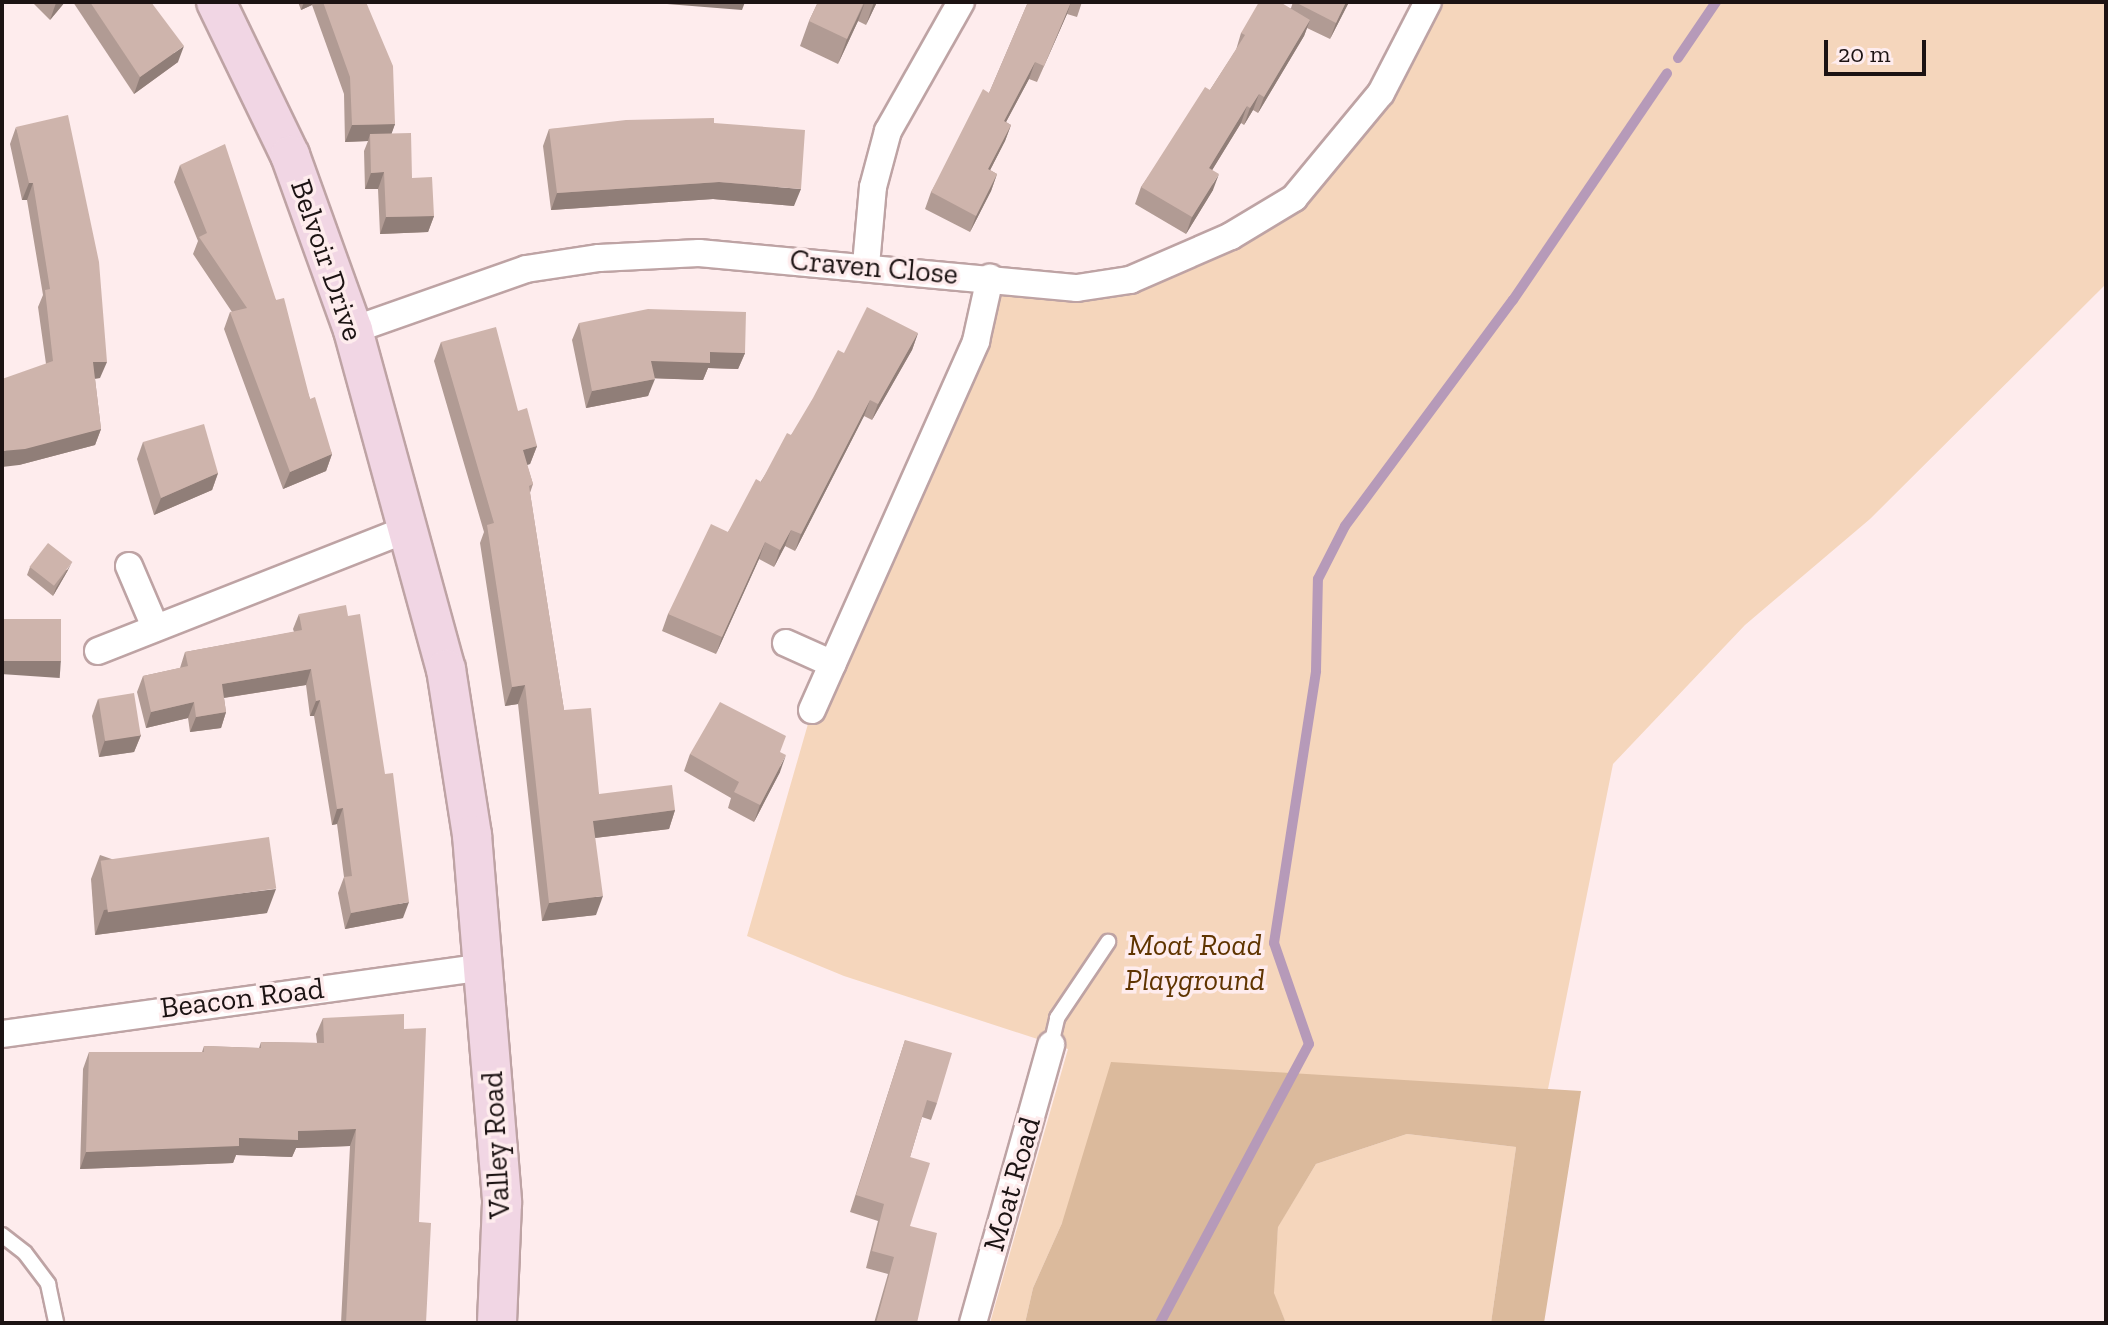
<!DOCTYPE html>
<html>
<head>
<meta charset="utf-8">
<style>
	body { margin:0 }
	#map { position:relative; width:2108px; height:1325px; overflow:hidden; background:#feeced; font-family:"Zilla Slab",serif }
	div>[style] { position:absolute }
	.green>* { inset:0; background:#f5d6bc }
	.forest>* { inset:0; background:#dbba9c }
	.stream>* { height:10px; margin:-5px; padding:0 5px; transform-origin:5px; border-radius:5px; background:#b69ab9 }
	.roads { filter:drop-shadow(2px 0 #bea3a4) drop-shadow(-2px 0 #bea3a4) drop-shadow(0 2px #bea3a4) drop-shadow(0 -2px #bea3a4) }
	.lane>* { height:14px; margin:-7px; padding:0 7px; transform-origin:7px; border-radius:7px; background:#fff }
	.street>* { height:26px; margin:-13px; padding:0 13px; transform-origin:13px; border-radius:13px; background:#fff }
	.secondary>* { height:38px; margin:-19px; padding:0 19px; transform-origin:19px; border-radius:19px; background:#f1d6e4 }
	.wall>* { inset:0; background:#b19b94 }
	.shaded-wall>* { inset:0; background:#907e78; transform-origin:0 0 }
	.building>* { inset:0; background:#ceb4ac; transform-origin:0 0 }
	span { translate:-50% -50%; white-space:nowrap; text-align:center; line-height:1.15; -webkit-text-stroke:7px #feeced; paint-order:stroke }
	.street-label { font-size:30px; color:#1c1313 }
	.park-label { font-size:30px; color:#5f3400; font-style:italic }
	.frame { position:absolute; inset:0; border:4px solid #1c1313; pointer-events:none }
	.scale { position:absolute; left:1824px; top:40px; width:102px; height:36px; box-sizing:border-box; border:4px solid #1c1313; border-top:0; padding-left:10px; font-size:24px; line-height:28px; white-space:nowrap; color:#1c1313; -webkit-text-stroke:6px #feeced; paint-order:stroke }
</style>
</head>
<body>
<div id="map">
	<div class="green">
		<i style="clip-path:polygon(1429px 2px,2106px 2px,2106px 284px,1870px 519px,1745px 625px,1613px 764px,1548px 1089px,1327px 1077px,1062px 1223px,1033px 1288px,1025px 1323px,990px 1323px,1068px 1049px,844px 976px,747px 936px,812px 710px,990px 278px,1077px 288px,1294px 198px)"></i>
		<i style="clip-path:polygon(1407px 1134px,1516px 1147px,1491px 1323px,1286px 1323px,1273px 1293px,1278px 1226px,1316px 1164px)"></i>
	</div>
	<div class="forest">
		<i style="clip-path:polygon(1111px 1062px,1581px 1091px,1544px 1323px,1491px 1323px,1516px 1147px,1407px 1134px,1316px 1164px,1278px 1227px,1274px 1293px,1286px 1323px,1025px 1323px,1033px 1288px,1062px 1223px)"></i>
	</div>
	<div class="stream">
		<i style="left:1678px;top:58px;width:68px;rotate:-55.8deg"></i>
		<i style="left:1160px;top:1323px;width:316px;rotate:-61.9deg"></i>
		<i style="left:1309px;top:1044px;width:107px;rotate:-109.1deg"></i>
		<i style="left:1274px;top:943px;width:275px;rotate:-81.2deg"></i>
		<i style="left:1316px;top:671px;width:92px;rotate:-88.8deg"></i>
		<i style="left:1318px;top:579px;width:59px;rotate:-63deg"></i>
		<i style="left:1345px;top:526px;width:282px;rotate:-53.4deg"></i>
		<i style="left:1513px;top:300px;width:274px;rotate:-55.8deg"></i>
	</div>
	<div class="roads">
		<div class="lane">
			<i style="left:1051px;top:1045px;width:28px;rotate:-77deg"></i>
			<i style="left:1057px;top:1018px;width:92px;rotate:-56.1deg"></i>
			<i style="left:2px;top:1235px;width:29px;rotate:38deg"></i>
			<i style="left:25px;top:1253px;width:39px;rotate:53deg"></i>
			<i style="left:48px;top:1284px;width:40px;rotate:78deg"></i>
		</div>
		<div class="street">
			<i style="left:866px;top:265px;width:78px;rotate:-84.9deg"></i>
			<i style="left:873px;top:187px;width:58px;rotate:-75deg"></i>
			<i style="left:888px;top:131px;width:148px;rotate:-60.5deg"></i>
			<i style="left:353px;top:330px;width:183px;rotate:-19.4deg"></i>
			<i style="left:526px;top:269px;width:74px;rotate:-8.6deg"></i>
			<i style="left:599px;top:258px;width:100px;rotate:-2.9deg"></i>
			<i style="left:699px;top:253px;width:380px;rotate:5.3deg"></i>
			<i style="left:1077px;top:288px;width:54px;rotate:-8.6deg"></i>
			<i style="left:1130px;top:280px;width:110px;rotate:-23.5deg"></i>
			<i style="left:1231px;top:236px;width:74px;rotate:-31.1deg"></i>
			<i style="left:1294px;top:198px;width:136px;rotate:-50.4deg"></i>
			<i style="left:1381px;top:93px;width:102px;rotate:-62.7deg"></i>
			<i style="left:129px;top:566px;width:66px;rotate:66.9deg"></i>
			<i style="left:786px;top:643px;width:51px;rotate:24.1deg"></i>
			<i style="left:98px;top:651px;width:335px;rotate:-21.5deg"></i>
			<i style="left:812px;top:710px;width:404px;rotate:-66deg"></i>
			<i style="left:976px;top:341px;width:65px;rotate:-77.5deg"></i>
			<i style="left:2px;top:1034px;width:486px;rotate:-7.9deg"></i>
			<i style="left:973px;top:1323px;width:289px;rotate:-74.3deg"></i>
		</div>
		<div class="secondary">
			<i style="left:216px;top:2px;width:170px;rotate:64.2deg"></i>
			<i style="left:290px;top:155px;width:186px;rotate:70.2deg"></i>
			<i style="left:353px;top:330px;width:352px;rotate:74.7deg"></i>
			<i style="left:446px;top:669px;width:168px;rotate:81.1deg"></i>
			<i style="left:472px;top:835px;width:369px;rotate:85.3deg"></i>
			<i style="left:502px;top:1203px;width:120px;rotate:92.4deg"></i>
		</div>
	</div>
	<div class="wall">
		<i style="clip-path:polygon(32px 2px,65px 2px,50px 20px)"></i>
		<i style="clip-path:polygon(73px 2px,151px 2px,178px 62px,134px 94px)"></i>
		<i style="clip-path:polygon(298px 2px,366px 2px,395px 124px,391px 134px,412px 178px,434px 216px,428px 232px,380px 234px,378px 189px,365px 189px,364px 151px,368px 141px,345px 142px,344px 94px,312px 5px,301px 10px)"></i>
		<i style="clip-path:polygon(818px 2px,877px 2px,866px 25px,858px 21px,838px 64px,800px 46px,809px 21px)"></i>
		<i style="clip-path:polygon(1028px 2px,1082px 2px,1077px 17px,1067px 14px,1037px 82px,1029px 79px,1006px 122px,1011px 125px,1005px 141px,990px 170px,997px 174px,991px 191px,970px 232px,925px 209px,931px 192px,989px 93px)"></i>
		<i style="clip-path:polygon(1293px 2px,1349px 2px,1330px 39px,1307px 28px,1304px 36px,1258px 113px,1253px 110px,1244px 125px,1241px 123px,1212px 170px,1213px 190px,1186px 234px,1135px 204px,1141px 187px,1210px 90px,1236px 50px,1241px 33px,1291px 8px)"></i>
		<i style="clip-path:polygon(714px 123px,794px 206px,713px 199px,551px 210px,543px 146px,549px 129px)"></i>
		<i style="clip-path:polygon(16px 127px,100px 378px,95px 379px,101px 429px,95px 445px,19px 465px,46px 364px,38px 307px,43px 295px,27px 200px,22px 200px,10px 144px)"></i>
		<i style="clip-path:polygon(180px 165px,276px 300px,310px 399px,332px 454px,326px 471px,283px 489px,224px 329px,230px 312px,232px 312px,193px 254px,198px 241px,174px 182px)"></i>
		<i style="clip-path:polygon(579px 323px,745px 353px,738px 369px,708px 368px,703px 380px,654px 378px,648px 396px,586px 408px,572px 340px)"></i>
		<i style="clip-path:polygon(918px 333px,912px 350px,872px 420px,864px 416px,795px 551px,785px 546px,774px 567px,759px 559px,716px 654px,662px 631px,668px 614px,728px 532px,791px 435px)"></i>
		<i style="clip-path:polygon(441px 342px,518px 411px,537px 446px,530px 464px,527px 465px,533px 484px,530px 493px,564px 710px,599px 794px,675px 810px,669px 829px,595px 838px,596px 915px,542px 921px,518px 704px,505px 706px,480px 543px,484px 532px,434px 361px)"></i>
		<i style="clip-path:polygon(143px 442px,218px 473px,212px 490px,154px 515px,137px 459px)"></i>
		<i style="clip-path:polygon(30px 567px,68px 570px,53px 596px,27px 575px)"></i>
		<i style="clip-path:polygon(299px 614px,403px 918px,345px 929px,338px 893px,344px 877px,337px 824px,332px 825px,314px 716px,310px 716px,306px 685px,224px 698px,226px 712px,221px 728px,190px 732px,188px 718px,146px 728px,137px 692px,143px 676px,180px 668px,185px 652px,294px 632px,293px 629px)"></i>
		<i style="clip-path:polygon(98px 699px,141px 735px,134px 752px,99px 757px,92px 716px)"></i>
		<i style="clip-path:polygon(780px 752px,780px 772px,754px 822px,728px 808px,731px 798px,684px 771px,690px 754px)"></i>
		<i style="clip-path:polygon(100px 855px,267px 913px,95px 935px,91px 879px)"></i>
		<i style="clip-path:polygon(323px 1018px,404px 1029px,426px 1323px,341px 1323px,350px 1146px,296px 1148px,292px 1157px,236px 1155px,233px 1163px,80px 1169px,83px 1069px,89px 1052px,202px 1052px,204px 1046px,259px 1048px,261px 1042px,317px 1043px,316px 1034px)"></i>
		<i style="clip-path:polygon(905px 1040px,937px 1103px,931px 1120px,922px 1117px,910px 1157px,910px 1226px,917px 1323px,874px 1323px,888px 1274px,866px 1268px,878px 1221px,850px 1212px)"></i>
	</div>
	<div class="shaded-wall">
		<i style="clip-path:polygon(57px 2px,65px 2px,50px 20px,56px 3px)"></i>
		<i style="clip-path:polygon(304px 2px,313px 2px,312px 5px,301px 10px)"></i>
		<i style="clip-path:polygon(642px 2px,745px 2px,742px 10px)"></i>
		<i style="clip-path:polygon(865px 2px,858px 21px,838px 64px,847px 39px)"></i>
		<i style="clip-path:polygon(874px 2px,877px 2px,866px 25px)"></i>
		<i style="clip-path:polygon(1071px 2px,1067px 14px,1037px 82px,1044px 66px)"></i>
		<i style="clip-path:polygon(1346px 2px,1349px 2px,1330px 39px,1336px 23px)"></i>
		<i style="clip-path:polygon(1310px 20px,1304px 36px,1258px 113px,1264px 97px)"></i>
		<i style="clip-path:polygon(184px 46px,178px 62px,134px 94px,140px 77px)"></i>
		<i style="clip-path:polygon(1035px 62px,1029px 79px,998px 137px,1004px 121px)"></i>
		<i style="clip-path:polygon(1259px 94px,1253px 110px,1244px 125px,1250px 108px)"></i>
		<i style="clip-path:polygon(1247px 106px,1241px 123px,1203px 185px,1209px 168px)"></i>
		<i style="clip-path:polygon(395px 124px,389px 141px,370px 134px,368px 141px,345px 142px,352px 125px)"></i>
		<i style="clip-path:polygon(1011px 125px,1005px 141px,982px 186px,988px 169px)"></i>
		<i style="clip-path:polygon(384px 172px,378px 189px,365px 189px,371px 173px)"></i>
		<i style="clip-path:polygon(997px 174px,991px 191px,970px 232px,976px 216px)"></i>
		<i style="clip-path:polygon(1219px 174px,1213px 190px,1186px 234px,1192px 217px)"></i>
		<i style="clip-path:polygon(719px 182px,801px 189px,794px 206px,713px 199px,551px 210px,557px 193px)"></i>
		<i style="clip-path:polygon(29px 183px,33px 183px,27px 200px,22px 200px)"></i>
		<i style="clip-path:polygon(434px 216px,428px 232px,380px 234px,386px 217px)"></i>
		<i style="clip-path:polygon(918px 333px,912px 350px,872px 420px,878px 404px)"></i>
		<i style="clip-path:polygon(710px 352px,745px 353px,738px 369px,708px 368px,703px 380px,645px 378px,651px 361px)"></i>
		<i style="clip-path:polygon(93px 362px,107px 362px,100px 378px,87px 379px)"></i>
		<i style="clip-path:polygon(655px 379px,648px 396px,586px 408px,592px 391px)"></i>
		<i style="clip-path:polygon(870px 400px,864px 416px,795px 551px,801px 534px)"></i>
		<i style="clip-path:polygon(101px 429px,95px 445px,19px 465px,2px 467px,2px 451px)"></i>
		<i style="clip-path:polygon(537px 446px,530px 464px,516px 468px,523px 450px)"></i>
		<i style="clip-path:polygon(332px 454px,326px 471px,283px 489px,290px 472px)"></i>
		<i style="clip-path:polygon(218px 473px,212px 490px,154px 515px,161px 498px)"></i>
		<i style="clip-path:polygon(791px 530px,785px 546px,774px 567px,780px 550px)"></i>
		<i style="clip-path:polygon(765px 542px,759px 559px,716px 654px,722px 637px)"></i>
		<i style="clip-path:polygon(72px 562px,68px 570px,53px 596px,56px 588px)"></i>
		<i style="left:2px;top:657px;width:59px;height:17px;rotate:4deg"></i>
		<i style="clip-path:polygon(311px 669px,306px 685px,216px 699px,222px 684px)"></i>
		<i style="clip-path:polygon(525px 685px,518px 704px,505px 706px,512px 687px)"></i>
		<i style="clip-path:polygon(320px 700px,314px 716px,310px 716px,316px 701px)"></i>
		<i style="clip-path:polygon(194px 702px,188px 718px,146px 728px,151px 712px)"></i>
		<i style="clip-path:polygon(226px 712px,221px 728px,190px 732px,196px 717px)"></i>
		<i style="clip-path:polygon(141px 735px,134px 752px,99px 757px,105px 740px)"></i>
		<i style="clip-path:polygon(786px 755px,780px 772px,754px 822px,760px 805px)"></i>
		<i style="clip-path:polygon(343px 808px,337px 824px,332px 825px,337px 809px)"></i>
		<i style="clip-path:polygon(675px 810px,669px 829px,586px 839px,593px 821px)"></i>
		<i style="clip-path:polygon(276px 889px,267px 913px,95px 935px,104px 910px)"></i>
		<i style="clip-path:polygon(603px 896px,596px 915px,542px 921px,549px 903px)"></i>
		<i style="clip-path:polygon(409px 902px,403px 918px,345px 929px,351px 913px)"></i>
		<i style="clip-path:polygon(356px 1129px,350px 1146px,296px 1148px,292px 1157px,236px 1155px,233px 1163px,80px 1169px,86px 1152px,239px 1138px,298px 1131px)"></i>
	</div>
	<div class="building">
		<i style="clip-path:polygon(90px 2px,151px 2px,184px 46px,140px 77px)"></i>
		<i style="clip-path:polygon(323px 2px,366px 2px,393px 66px,395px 124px,352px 125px,350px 77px)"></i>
		<i style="clip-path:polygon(818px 2px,864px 2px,847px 39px,809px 21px)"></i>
		<i style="clip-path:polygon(1028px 2px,1071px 2px,1044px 66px,1035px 62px,1004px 121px,1011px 125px,988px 169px,997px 174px,976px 216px,931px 192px,983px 89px,989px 93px)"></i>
		<i style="clip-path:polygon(1259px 2px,1280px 2px,1310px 20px,1264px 97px,1259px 94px,1250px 108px,1247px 106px,1209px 168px,1219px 174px,1192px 217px,1141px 187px,1205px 87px,1210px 90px,1245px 35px,1241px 33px)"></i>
		<i style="clip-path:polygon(1295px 2px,1346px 2px,1336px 23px)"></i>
		<i style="clip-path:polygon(68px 115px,99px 262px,107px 362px,93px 362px,101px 429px,25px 449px,2px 451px,2px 379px,53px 361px,45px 290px,50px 289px,33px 183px,29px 183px,16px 127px)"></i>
		<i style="clip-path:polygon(714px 118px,714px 123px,805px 130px,801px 189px,719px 182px,557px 193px,549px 129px,626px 120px)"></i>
		<i style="clip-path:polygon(411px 133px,412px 178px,432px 177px,434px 216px,386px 217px,384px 172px,371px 173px,370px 134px)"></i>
		<i style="clip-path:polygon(225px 144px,276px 300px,284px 298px,310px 399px,315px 397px,332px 454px,290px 472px,230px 312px,247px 308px,199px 237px,207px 233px,180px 165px)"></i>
		<i style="clip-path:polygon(867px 307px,918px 333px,878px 404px,870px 400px,801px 534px,791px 530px,780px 550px,765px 542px,722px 637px,668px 614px,711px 524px,728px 532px,756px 479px,761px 482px,787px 433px,791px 435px,813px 398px,838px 350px,844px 353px)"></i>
		<i style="clip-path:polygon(648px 309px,746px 312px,745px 353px,710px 352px,710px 363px,651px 361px,655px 379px,592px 391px,579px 323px)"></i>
		<i style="clip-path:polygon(496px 327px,518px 411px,527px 408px,537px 446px,523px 450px,533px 484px,529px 486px,564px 710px,591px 708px,599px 794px,672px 785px,675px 810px,593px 821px,603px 896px,549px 903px,525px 685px,512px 687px,487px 525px,494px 523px,441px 342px)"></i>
		<i style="clip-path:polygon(204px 424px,218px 473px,161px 498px,143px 442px)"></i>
		<i style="left:48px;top:543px;width:31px;height:30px;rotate:38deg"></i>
		<i style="clip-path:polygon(346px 605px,348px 616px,360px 614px,385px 774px,393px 773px,409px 902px,351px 913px,344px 877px,352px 876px,343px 808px,337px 809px,320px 700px,316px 701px,311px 669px,222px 684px,226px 712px,196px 717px,194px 702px,151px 712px,143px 676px,188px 666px,185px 652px,302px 630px,299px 614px)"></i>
		<i style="left:61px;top:619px;width:42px;height:59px;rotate:90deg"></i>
		<i style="left:134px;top:693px;width:43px;height:36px;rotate:81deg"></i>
		<i style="clip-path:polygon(720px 702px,786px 736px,780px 752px,786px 755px,760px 805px,734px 792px,739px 782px,690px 754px)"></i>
		<i style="left:269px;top:837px;width:52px;height:170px;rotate:82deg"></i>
		<i style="clip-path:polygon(404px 1014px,404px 1029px,426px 1028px,419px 1222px,431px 1223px,426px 1323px,346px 1323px,356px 1129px,298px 1131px,298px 1140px,239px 1138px,239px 1146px,86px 1152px,89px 1052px,204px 1052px,204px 1046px,261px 1048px,261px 1042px,324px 1043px,323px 1018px)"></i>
		<i style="clip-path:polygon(905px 1040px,952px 1053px,937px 1103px,927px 1100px,910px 1157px,930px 1163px,910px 1226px,937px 1233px,917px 1323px,876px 1323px,894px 1257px,872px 1251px,884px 1204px,856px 1195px)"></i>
	</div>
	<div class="street-label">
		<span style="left:327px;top:260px;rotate:71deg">Belvoir Drive</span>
		<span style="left:874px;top:267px;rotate:5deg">Craven Close</span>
		<span style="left:242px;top:998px;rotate:-7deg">Beacon Road</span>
		<span style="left:496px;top:1145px;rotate:-93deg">Valley Road</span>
		<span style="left:1012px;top:1184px;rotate:-74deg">Moat Road</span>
	</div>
	<div class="park-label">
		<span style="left:1195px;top:962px">Moat Road<br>Playground</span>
	</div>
	<div class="frame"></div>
	<div class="scale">20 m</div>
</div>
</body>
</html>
